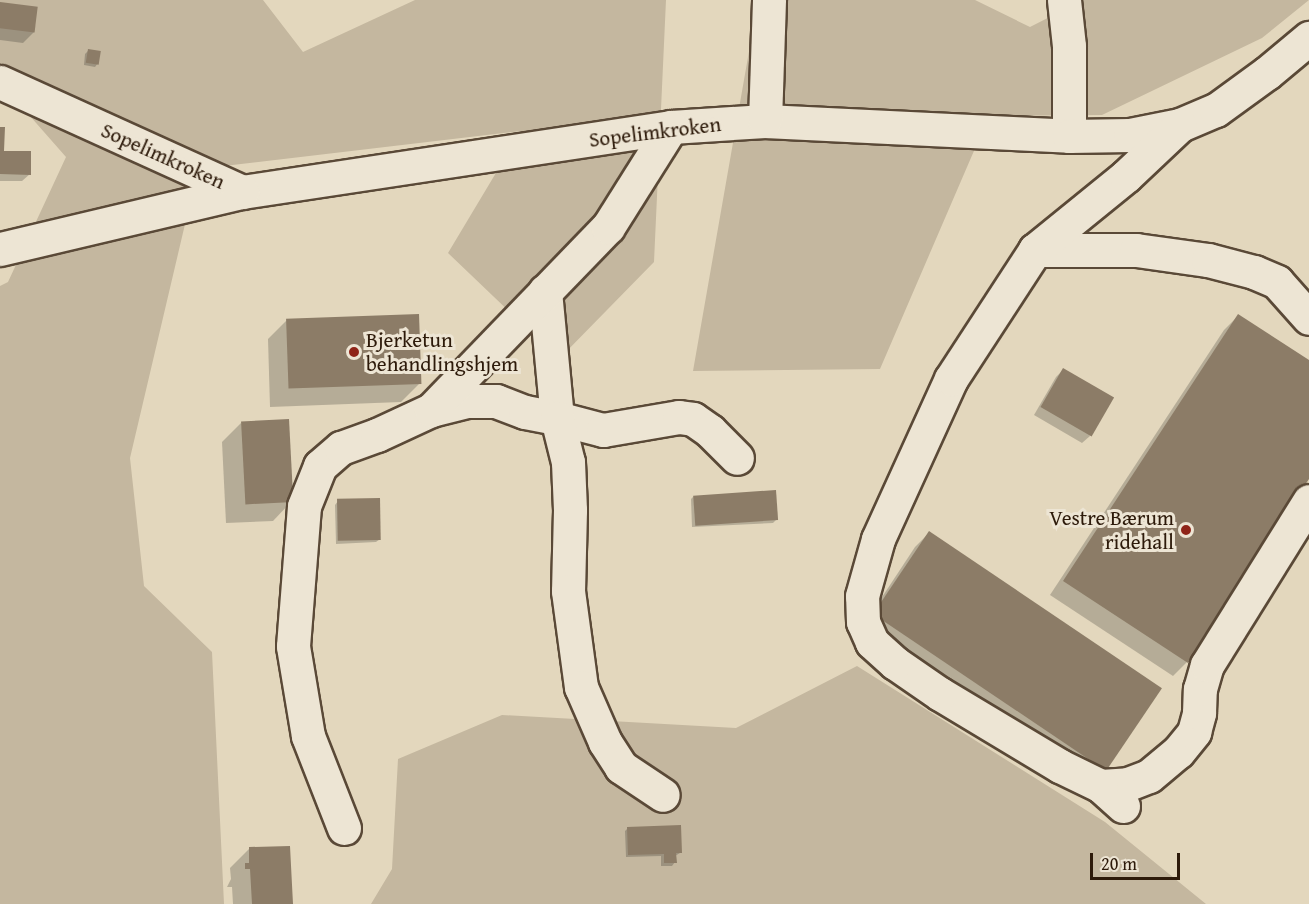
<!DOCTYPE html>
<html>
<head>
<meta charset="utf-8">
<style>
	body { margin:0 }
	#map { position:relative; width:1309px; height:904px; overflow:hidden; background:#e3d7bd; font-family:"Gentium Book Plus",serif }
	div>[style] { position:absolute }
	.green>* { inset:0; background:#c4b79f }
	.shadow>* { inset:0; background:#0003 }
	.building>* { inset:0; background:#8c7c67; transform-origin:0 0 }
	.roads { filter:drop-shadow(2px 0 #5a4937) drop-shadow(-2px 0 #5a4937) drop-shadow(0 2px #5a4937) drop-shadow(0 -2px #5a4937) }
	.minor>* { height:33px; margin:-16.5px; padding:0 16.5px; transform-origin:16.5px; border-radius:16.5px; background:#ede5d4 }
	.dots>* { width:16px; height:16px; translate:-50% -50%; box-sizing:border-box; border:3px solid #ede5d4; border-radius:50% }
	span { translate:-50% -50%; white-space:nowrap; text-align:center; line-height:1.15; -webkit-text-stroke:6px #ede5d4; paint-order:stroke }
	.street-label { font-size:21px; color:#2d1a0a }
	.poi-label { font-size:21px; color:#2d1a0a }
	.left { translate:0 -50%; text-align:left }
	.right { translate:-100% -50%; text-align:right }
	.scale { position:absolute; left:1090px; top:853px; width:90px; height:27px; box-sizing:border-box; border:3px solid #2d1a0a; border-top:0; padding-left:8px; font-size:18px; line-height:21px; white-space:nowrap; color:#2d1a0a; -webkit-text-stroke:4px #ede5d4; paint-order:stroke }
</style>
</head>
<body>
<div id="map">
	<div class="green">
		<i style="clip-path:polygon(0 0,263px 0,303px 52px,415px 0,666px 0,654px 262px,559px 359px,448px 253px,521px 131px,198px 169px,130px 458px,144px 586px,212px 652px,224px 904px,0 904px,0 286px,8px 282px,66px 157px,0 82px)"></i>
		<i style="clip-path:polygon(758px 0,975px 0,1030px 27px,1083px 0,1309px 0,1262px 38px,1102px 115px,989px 116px,880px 369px,693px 371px)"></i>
		<i style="clip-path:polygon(857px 666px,1105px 822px,1206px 904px,371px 904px,392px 869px,398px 759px,502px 715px,736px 728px)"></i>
	</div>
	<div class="shadow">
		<i style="clip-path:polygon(0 5px,34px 32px,23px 43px,0 40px)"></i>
		<i style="clip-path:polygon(88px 51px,98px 63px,95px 67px,84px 65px,85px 54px)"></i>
		<i style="clip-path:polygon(0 128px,2px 152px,30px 174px,22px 181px,0 181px)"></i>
		<i style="clip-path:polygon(1238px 316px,1309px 362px,1309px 476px,1187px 662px,1173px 676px,1050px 595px,1224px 330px)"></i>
		<i style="clip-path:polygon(287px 320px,420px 383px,401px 402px,270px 407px,268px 339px)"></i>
		<i style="clip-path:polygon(1063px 370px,1090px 436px,1082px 443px,1034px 415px,1056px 377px)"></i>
		<i style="clip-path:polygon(241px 423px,291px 502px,273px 521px,226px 523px,222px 442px)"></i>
		<i style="clip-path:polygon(694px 496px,776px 520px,773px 523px,692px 527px,691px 499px)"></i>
		<i style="clip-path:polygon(338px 501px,380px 539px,376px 542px,336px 544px,335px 505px)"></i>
		<i style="clip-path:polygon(929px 533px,1107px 769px,1093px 783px,861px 629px,915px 547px)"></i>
		<i style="clip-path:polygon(628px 828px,680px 853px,675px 856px,675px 862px,672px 866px,661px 866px,661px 856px,626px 857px,625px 831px)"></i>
		<i style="clip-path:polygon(249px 849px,291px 904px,233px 904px,232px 887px,227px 887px,231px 879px,230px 868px)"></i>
	</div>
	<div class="building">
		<i style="left:0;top:2px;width:38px;height:26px;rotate:7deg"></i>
		<i style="left:88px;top:49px;width:13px;height:14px;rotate:9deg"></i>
		<i style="clip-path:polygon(0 127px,5px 127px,4px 151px,31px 151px,31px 175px,0 174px)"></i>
		<i style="left:419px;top:314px;width:70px;height:133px;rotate:88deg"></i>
		<i style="clip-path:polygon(1238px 314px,1309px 360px,1309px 479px,1188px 663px,1063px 581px)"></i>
		<i style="left:1063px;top:368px;width:59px;height:45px;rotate:30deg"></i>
		<i style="left:289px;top:419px;width:83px;height:48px;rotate:87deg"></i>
		<i style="left:776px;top:490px;width:30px;height:83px;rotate:86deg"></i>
		<i style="left:380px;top:498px;width:42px;height:43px;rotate:89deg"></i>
		<i style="left:929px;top:531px;width:281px;height:100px;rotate:34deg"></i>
		<i style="clip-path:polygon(681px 825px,682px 853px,676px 853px,677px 863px,664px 863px,664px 854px,628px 855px,627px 827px)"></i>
		<i style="clip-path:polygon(290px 846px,293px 904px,252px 904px,250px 869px,245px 869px,245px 863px,249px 863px,249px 847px)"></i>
	</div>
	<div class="roads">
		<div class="minor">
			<i style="left:1064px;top:0;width:46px;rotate:83.8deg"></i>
			<i style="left:1069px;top:46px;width:90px;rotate:90deg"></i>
			<i style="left:0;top:82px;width:266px;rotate:24.4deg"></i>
			<i style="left:242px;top:192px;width:434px;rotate:-8.6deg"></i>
			<i style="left:671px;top:127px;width:94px;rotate:-3.7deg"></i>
			<i style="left:765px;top:121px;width:304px;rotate:2.8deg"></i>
			<i style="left:1069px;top:136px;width:61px;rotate:-0.9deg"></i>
			<i style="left:1130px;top:135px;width:51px;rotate:-11.3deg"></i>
			<i style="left:1180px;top:125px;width:39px;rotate:-23deg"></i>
			<i style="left:1216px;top:110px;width:63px;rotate:-36deg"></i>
			<i style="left:1267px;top:73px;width:55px;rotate:-39.8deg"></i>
			<i style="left:765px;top:121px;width:121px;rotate:-88.1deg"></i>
			<i style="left:0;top:249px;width:249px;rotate:-13.3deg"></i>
			<i style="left:1035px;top:250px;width:101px"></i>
			<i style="left:1136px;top:250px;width:73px;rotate:7.9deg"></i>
			<i style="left:1208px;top:260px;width:48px;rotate:14.6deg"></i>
			<i style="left:1254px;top:272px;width:25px;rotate:23deg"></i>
			<i style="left:1277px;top:282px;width:48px;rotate:48.4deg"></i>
			<i style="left:545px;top:291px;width:128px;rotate:84.6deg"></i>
			<i style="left:557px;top:418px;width:48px;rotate:14.6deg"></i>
			<i style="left:603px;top:430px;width:77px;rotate:-9.7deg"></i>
			<i style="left:679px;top:417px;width:14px;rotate:8deg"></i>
			<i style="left:693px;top:419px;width:21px;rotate:35deg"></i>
			<i style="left:710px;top:431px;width:38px;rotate:45deg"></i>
			<i style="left:431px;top:410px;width:36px;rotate:-14deg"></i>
			<i style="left:466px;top:401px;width:30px"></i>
			<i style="left:496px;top:401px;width:31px;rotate:21deg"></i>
			<i style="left:525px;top:412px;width:33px;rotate:11deg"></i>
			<i style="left:557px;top:418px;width:45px;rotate:76deg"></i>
			<i style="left:568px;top:462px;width:48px;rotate:87.6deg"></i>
			<i style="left:570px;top:510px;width:81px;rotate:91.4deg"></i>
			<i style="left:568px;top:591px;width:97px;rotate:82.3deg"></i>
			<i style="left:581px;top:687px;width:60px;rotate:66.4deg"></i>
			<i style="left:605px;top:742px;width:30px;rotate:57deg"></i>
			<i style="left:621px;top:767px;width:50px;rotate:33.7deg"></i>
			<i style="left:1101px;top:786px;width:27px;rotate:-4deg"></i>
			<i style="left:1128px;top:784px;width:22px;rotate:-21deg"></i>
			<i style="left:1149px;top:776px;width:38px;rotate:-40deg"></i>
			<i style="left:1178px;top:752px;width:26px;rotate:-51deg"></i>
			<i style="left:1194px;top:732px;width:20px;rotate:-75deg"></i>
			<i style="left:1199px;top:713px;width:24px;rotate:-88deg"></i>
			<i style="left:1200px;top:689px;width:25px;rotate:-74deg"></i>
			<i style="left:1207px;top:665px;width:193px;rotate:-58.1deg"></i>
			<i style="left:1123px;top:806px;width:30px;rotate:-138deg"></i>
			<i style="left:1101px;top:786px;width:46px;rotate:-154deg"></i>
			<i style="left:1060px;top:766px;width:140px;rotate:-149deg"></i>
			<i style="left:940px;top:694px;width:55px;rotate:-145.4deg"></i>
			<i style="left:895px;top:663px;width:31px;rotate:-138deg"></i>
			<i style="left:872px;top:642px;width:22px;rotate:-114deg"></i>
			<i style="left:863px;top:622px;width:26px;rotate:-92deg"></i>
			<i style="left:862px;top:596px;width:59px;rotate:-74.3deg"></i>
			<i style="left:878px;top:539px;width:176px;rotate:-65.5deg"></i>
			<i style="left:951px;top:379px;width:154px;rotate:-56.9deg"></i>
			<i style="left:1035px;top:250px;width:117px;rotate:-39.1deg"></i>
			<i style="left:1126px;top:176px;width:74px;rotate:-43.4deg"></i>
			<i style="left:344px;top:828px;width:99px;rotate:-111.4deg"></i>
			<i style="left:308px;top:736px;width:91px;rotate:-99.5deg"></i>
			<i style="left:293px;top:646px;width:140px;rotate:-85.5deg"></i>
			<i style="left:304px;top:506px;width:43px;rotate:-68.2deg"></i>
			<i style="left:320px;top:466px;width:28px;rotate:-41deg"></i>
			<i style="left:341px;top:448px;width:38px;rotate:-20deg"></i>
			<i style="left:377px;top:435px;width:60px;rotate:-24.8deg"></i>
			<i style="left:431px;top:410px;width:255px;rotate:-46deg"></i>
			<i style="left:608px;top:227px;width:118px;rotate:-57.8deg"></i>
		</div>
	</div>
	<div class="dots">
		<i style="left:354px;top:352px;background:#8f2418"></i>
		<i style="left:1186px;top:530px;background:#8f2418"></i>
	</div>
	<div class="street-label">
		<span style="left:655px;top:132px;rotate:-7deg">Sopelimkroken</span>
		<span style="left:163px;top:156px;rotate:24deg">Sopelimkroken</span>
	</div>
	<div class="poi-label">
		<span class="left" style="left:366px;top:352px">Bjerketun<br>behandlingshjem</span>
		<span class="right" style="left:1174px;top:530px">Vestre Bærum<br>ridehall</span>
	</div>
	<div class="scale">20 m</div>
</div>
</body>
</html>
